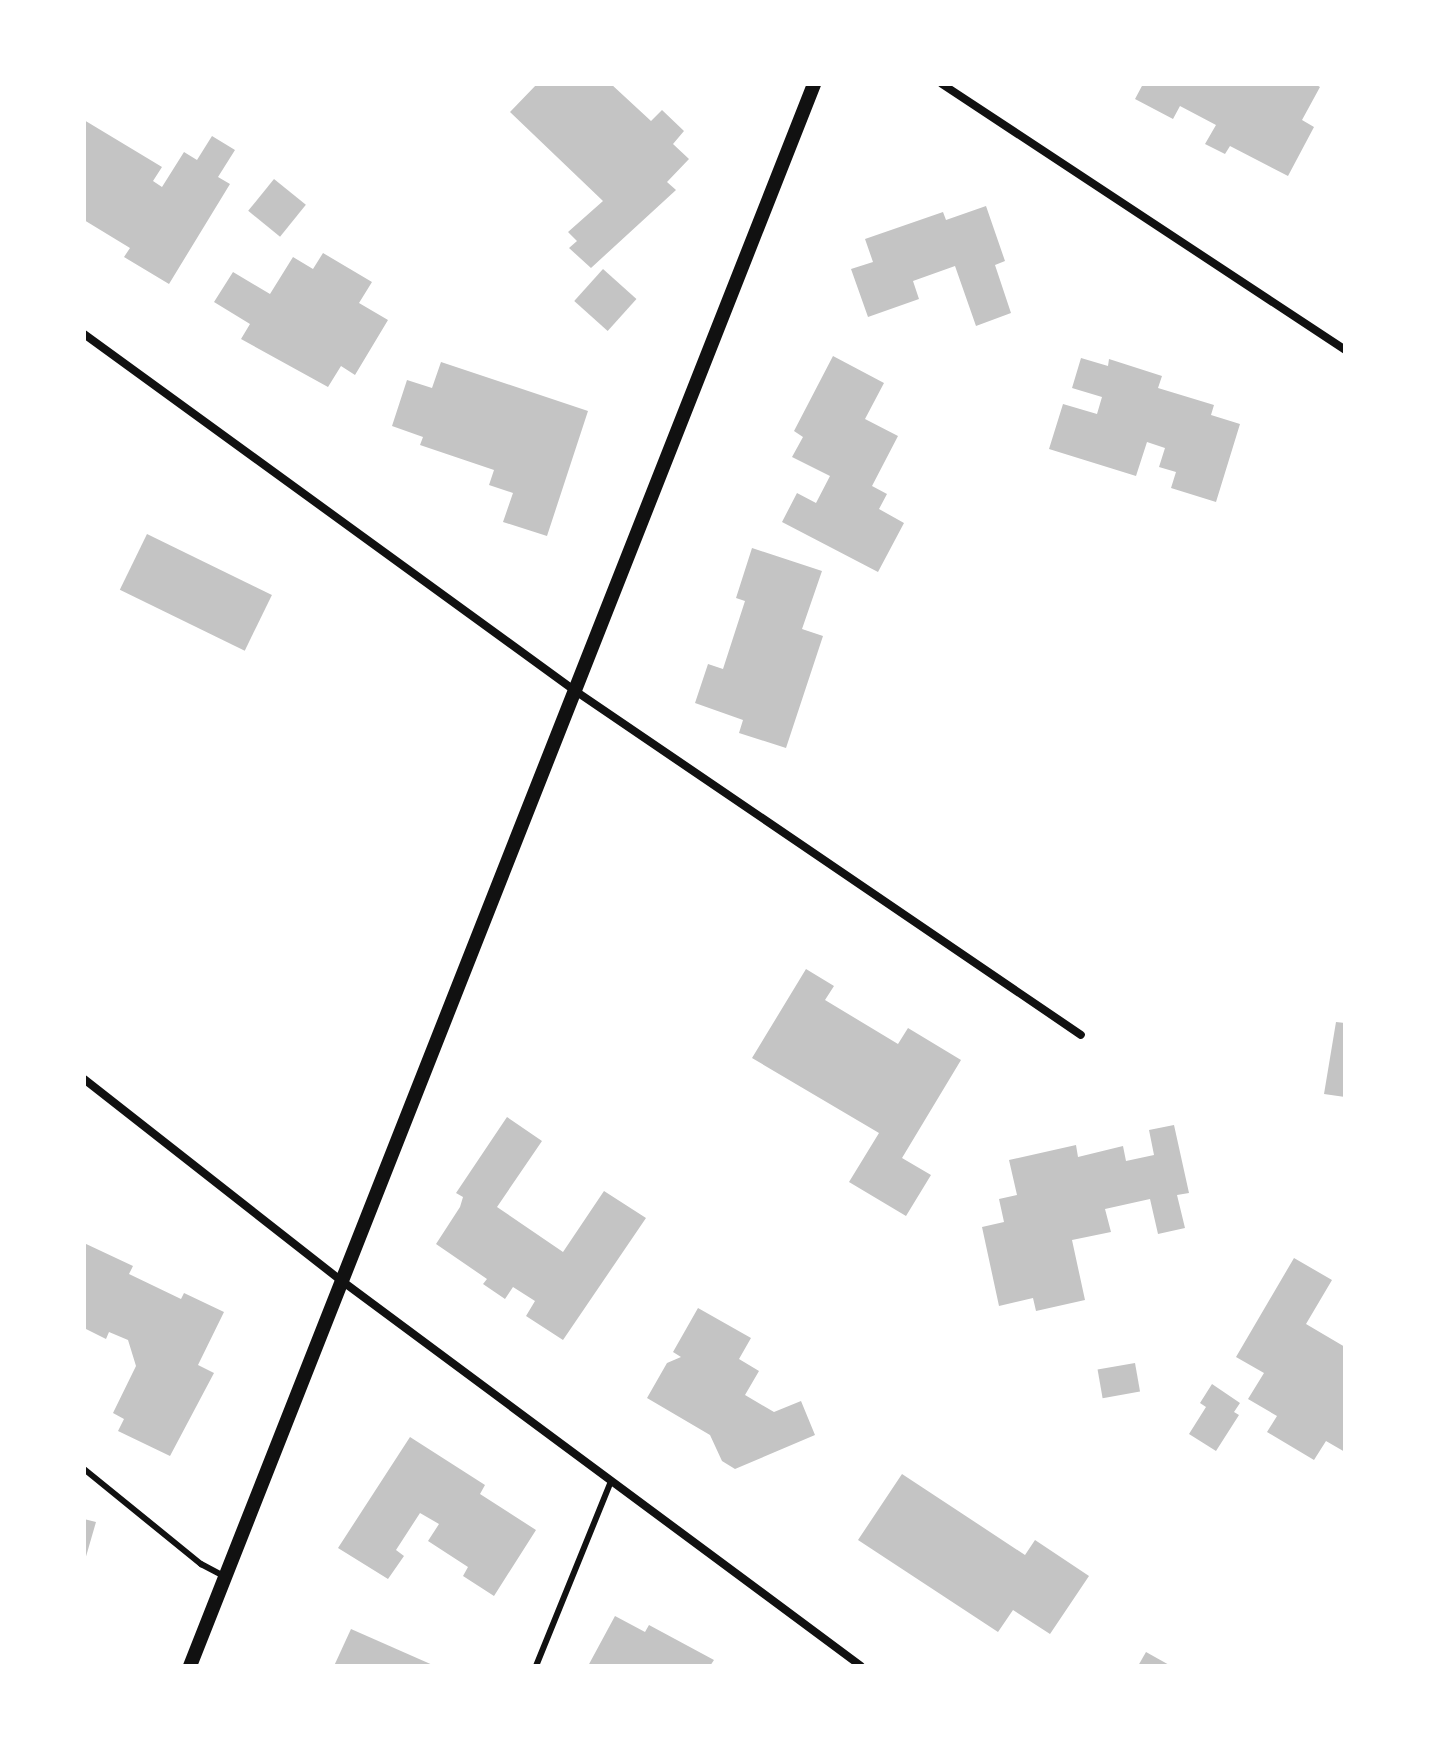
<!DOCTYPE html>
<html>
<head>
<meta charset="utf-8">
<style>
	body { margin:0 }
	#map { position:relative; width:1429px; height:1750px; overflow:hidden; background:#fff; font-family:"Golos Text",sans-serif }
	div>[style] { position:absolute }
	.building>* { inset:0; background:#c4c4c4; transform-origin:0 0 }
	.service>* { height:6px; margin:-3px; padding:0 3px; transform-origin:3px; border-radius:3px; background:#111 }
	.minor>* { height:8px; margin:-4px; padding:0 4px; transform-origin:4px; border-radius:4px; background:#111 }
	.tertiary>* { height:14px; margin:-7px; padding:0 7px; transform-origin:7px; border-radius:7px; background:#111 }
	span { translate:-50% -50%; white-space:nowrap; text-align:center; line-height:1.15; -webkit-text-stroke:8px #fff; paint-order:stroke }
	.frame { position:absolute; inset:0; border:86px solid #fff; pointer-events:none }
</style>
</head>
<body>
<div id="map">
	<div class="building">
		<i style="clip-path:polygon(537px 84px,611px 84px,651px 121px,662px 110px,684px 131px,673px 144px,689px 159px,667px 182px,676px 190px,591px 268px,569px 248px,577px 241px,568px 232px,603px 201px,510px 112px)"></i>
		<i style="clip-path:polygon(1143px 84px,1315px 84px,1320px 87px,1302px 120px,1314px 127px,1288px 176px,1230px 146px,1225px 154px,1205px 144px,1216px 125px,1180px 106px,1173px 119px,1135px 99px)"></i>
		<i style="clip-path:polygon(84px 120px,162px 167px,153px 181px,162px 187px,184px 152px,197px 160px,212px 136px,235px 150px,218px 177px,230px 184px,169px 284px,124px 257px,130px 248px,84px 220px)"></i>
		<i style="left:274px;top:179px;width:41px;height:41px;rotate:39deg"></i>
		<i style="clip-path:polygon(986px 206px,1005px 261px,995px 265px,1011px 313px,976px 326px,955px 266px,913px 281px,919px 299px,868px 317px,851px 269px,873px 262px,865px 239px,943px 212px,946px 220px)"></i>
		<i style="clip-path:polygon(323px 253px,372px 282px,359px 303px,388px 320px,355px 375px,341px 366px,328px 387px,241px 339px,250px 324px,214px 302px,233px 272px,270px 294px,293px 257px,313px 269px)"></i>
		<i style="left:603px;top:269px;width:45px;height:43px;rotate:42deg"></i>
		<i style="clip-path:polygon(833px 356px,884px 383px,865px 419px,898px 436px,872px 486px,887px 494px,879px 509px,904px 523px,878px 572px,782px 522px,797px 493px,816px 503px,830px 476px,792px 457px,803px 437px,794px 431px)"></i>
		<i style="clip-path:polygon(1081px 358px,1108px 366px,1109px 359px,1162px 376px,1158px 388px,1214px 405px,1211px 415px,1240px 424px,1216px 502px,1171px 488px,1176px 472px,1159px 467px,1165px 448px,1147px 442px,1136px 476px,1049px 449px,1063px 404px,1097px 414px,1102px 397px,1072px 388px)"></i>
		<i style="clip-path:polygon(441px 362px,588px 411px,547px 536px,503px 522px,513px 493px,489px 485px,494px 470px,420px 445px,423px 437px,392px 426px,407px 380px,432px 388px)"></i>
		<i style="left:147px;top:534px;width:139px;height:62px;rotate:26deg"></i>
		<i style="clip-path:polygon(752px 548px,822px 571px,802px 629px,823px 636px,786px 748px,739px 733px,743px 720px,695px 703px,708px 664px,723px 669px,745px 601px,736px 598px)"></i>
		<i style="clip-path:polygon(806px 969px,834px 986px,825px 1000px,898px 1044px,908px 1028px,961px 1060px,902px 1158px,931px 1175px,906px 1216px,849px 1182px,879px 1133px,752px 1058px)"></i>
		<i style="clip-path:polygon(1336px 1022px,1345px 1023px,1345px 1097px,1324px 1094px)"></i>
		<i style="clip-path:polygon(507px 1117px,542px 1141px,497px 1207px,563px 1252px,604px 1191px,646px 1218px,563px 1340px,526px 1316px,535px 1301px,513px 1287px,505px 1299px,483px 1284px,487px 1279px,436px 1244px,460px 1207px,463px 1197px,456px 1193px)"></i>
		<i style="clip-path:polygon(1174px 1125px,1189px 1193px,1177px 1195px,1185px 1228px,1158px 1234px,1150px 1199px,1105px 1209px,1111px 1232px,1072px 1240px,1085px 1300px,1036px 1311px,1033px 1298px,999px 1306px,982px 1227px,1004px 1222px,999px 1199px,1017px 1195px,1009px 1160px,1076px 1145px,1078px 1157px,1123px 1146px,1126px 1161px,1154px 1155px,1149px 1130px)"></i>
		<i style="clip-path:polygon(84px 1243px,133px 1266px,129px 1274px,181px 1299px,184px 1293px,224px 1312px,198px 1365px,214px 1373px,170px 1456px,118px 1431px,124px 1419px,113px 1413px,136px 1366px,128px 1340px,109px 1332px,106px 1339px,84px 1328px)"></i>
		<i style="clip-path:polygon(1294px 1258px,1332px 1280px,1306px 1324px,1345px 1347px,1345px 1452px,1326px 1441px,1314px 1460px,1267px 1432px,1277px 1416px,1248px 1399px,1264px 1373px,1236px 1357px)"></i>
		<i style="clip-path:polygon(698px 1308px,751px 1338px,739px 1359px,759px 1371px,745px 1395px,774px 1412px,801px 1401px,815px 1435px,735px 1469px,722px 1461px,710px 1435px,647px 1398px,667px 1363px,681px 1357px,673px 1352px)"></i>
		<i style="left:1135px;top:1363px;width:29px;height:38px;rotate:80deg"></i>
		<i style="clip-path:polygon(1212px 1384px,1240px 1403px,1234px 1412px,1239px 1415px,1216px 1451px,1189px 1434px,1206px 1407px,1200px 1403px)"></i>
		<i style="clip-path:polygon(410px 1437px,485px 1485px,480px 1494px,536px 1530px,494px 1596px,463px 1576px,468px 1567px,428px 1541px,439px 1524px,420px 1513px,396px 1550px,404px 1556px,388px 1579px,338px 1548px)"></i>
		<i style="clip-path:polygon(902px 1474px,1025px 1555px,1035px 1540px,1089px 1576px,1050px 1634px,1013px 1610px,998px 1632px,858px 1540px)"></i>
		<i style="clip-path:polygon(84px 1519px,96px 1522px,85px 1560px,84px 1560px)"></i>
		<i style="clip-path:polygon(615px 1616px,645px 1632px,649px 1625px,714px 1660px,710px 1666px,588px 1666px)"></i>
		<i style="clip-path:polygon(351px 1629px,435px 1666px,334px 1666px)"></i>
		<i style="clip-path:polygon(1146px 1652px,1171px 1666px,1138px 1666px)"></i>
	</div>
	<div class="service">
		<i style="left:84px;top:1469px;width:151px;rotate:39.1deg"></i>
		<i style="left:201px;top:1564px;width:26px;rotate:28deg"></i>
		<i style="left:536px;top:1666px;width:200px;rotate:-67.9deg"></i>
	</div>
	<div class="minor">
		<i style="left:942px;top:84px;width:483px;rotate:33.4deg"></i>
		<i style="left:84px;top:334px;width:606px;rotate:36deg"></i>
		<i style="left:574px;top:690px;width:613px;rotate:34.23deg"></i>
		<i style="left:84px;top:1079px;width:328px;rotate:38.1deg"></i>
		<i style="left:342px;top:1281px;width:646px;rotate:36.57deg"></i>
	</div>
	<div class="tertiary">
		<i style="left:190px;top:1666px;width:1701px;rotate:-68.47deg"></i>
	</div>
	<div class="frame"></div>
</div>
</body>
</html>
